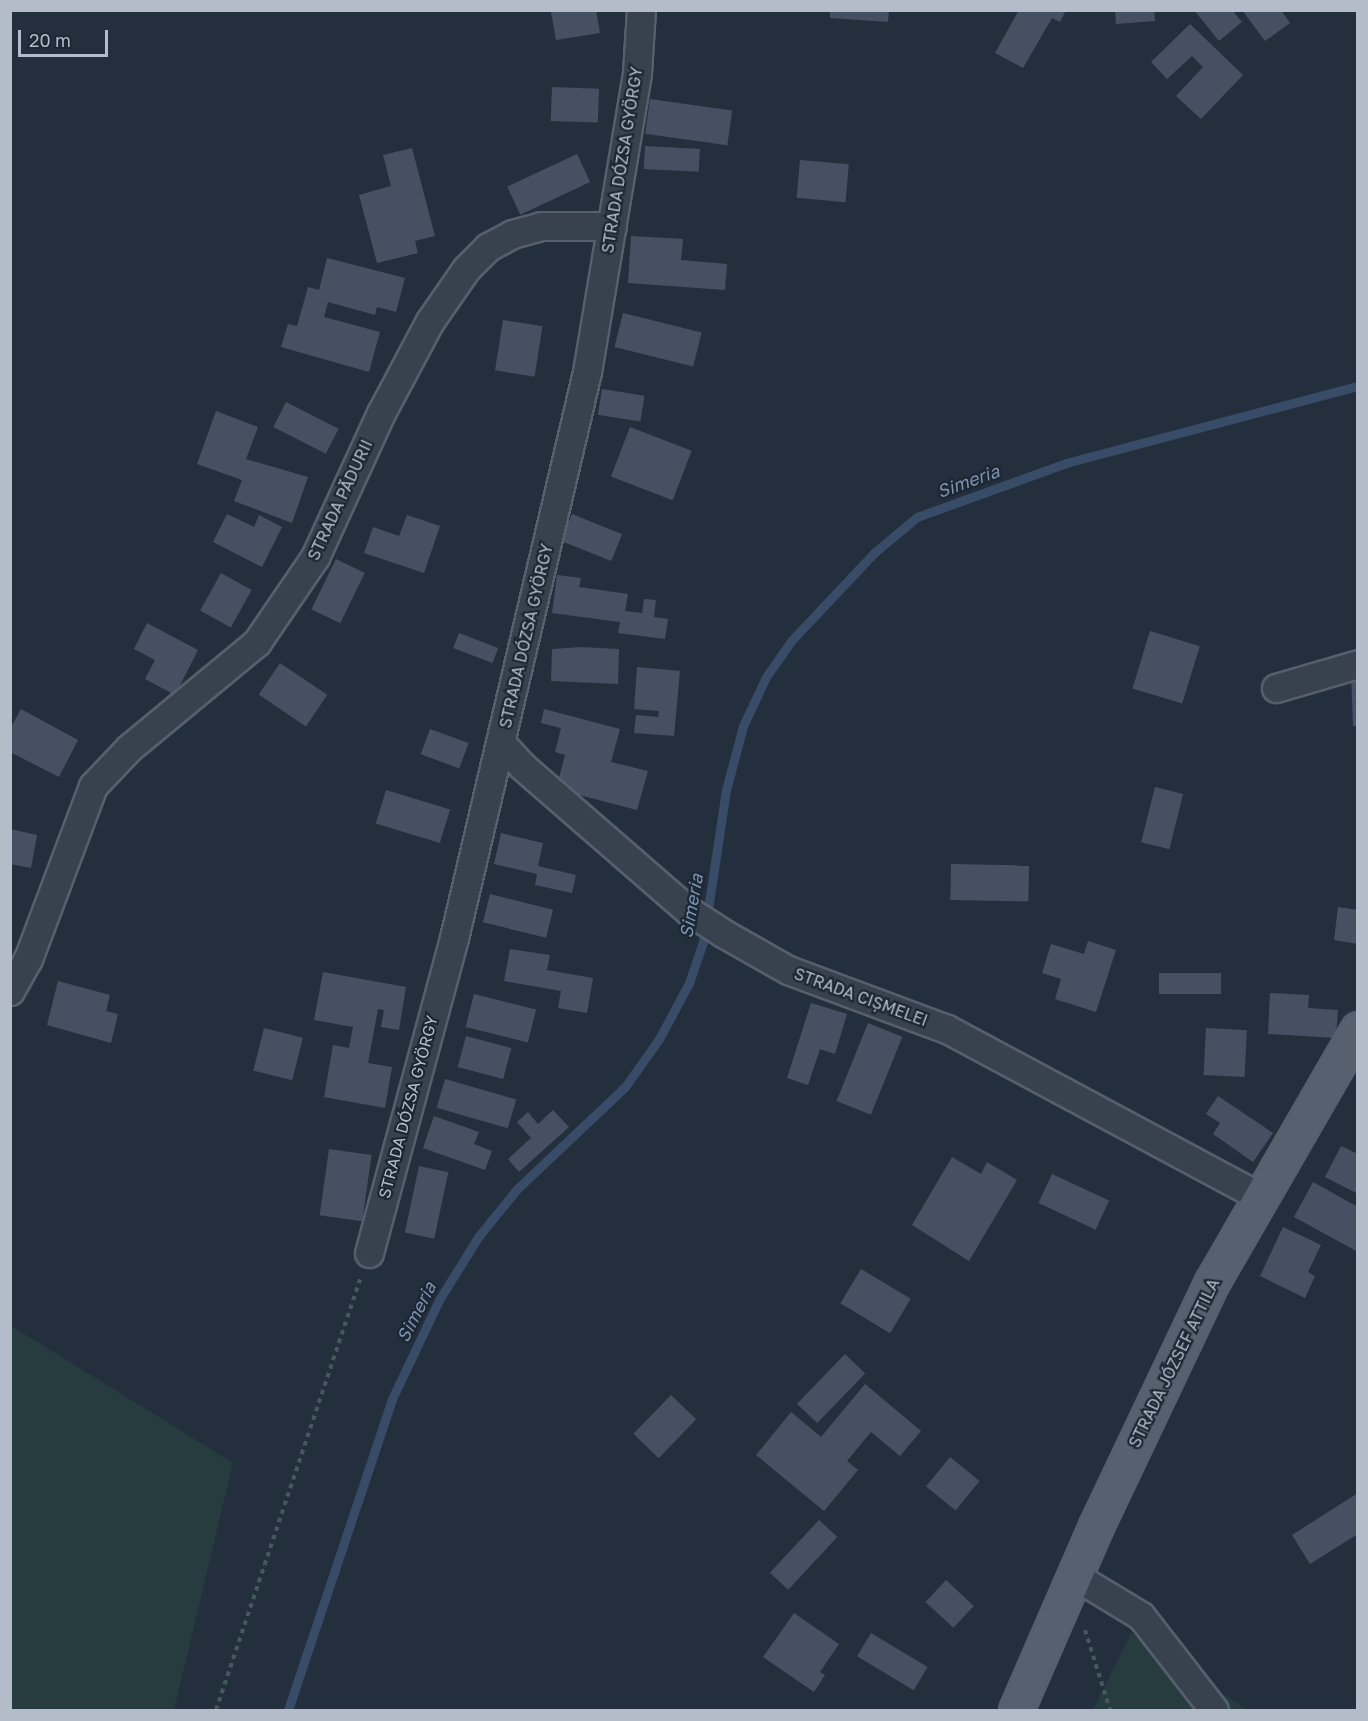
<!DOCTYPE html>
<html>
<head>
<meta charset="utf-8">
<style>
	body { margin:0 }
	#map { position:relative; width:1368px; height:1721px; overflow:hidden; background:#242f3e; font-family:"Golos Text",sans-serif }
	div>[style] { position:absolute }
	.green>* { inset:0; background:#263c3f }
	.stream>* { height:9px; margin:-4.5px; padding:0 4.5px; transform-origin:4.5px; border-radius:4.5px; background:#394c67 }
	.building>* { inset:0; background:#455162; transform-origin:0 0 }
	.path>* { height:4px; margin-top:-2px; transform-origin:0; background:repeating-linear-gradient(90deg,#44595c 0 4.5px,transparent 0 9px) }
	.roads { filter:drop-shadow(2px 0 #565f6c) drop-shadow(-2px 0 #565f6c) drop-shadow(0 2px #565f6c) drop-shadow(0 -2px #565f6c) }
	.street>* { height:27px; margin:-13.5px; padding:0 13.5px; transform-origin:13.5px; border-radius:13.5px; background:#38414e }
	.primary>* { height:33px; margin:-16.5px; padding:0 16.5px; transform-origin:16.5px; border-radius:16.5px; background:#56606e }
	span { translate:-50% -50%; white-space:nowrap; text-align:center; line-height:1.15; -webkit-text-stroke:4.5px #1d2633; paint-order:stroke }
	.street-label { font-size:16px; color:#b4bcc9 }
	.water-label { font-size:18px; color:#7c92b1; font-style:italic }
	.frame { position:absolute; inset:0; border:12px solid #b4bcc9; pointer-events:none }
	.scale { position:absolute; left:18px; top:30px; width:90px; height:27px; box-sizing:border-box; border:3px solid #b4bcc9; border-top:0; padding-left:8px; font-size:18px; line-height:21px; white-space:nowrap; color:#b4bcc9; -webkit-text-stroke:4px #1d2633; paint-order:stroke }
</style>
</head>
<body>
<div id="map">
	<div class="green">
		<i style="clip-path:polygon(10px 1325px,233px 1463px,174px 1710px,11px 1710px)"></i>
		<i style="clip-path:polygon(1131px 1633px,1247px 1710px,1093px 1710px)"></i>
	</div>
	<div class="stream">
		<i style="left:288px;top:1710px;width:328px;rotate:-71.5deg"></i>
		<i style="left:392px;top:1399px;width:110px;rotate:-64.6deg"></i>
		<i style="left:439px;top:1300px;width:74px;rotate:-58.2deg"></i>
		<i style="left:478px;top:1237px;width:62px;rotate:-50.9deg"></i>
		<i style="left:517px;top:1189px;width:149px;rotate:-43.4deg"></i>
		<i style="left:625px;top:1087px;width:59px;rotate:-54.7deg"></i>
		<i style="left:659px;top:1039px;width:64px;rotate:-61.8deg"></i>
		<i style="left:689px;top:983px;width:43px;rotate:-71.1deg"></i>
		<i style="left:703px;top:942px;width:154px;rotate:-81.4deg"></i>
		<i style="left:726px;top:790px;width:66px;rotate:-75.1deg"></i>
		<i style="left:743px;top:726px;width:54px;rotate:-64.9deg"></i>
		<i style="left:766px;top:677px;width:45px;rotate:-54.9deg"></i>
		<i style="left:792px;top:640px;width:121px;rotate:-46.7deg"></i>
		<i style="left:875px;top:552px;width:55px;rotate:-39.8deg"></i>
		<i style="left:917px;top:517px;width:158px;rotate:-19.9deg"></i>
		<i style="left:1066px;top:463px;width:302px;rotate:-14.8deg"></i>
	</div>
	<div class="building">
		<i style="clip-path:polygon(596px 10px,600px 33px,556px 40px,551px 12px)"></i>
		<i style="clip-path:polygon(830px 10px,889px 10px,888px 22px,830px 18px)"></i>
		<i style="clip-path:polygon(1019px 10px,1066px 10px,1060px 22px,1052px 18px,1023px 68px,995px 53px)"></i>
		<i style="clip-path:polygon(1115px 10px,1154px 10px,1155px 21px,1116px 24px)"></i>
		<i style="clip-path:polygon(1194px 10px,1232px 10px,1242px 22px,1219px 41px)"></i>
		<i style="clip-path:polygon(1242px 10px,1281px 10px,1290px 23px,1265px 41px)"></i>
		<i style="clip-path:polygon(1190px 24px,1243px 75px,1201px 119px,1176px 96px,1203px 67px,1192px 56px,1167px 79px,1151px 62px)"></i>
		<i style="left:552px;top:87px;width:47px;height:34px;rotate:2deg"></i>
		<i style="left:650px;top:99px;width:83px;height:35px;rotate:8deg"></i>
		<i style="left:645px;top:146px;width:55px;height:23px;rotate:3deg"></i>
		<i style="clip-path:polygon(412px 148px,435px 236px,415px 241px,418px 253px,377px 263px,359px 195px,391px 186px,383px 155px)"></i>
		<i style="left:577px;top:154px;width:31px;height:77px;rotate:65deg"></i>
		<i style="left:800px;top:160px;width:49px;height:38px;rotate:5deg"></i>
		<i style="clip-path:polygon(631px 236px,683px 239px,681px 260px,727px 264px,725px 290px,628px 283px)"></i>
		<i style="clip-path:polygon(327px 258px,405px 278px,396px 312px,377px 307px,375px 315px,328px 302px,324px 317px,380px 332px,369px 372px,281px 347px,288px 324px,297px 326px,308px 287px,319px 290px)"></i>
		<i style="left:623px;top:313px;width:81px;height:35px;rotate:14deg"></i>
		<i style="left:503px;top:320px;width:40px;height:51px;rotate:9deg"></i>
		<i style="left:602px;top:389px;width:43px;height:26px;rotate:9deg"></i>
		<i style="left:286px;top:402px;width:59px;height:28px;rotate:27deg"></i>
		<i style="clip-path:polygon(216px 411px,258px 427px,246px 459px,308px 477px,292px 523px,234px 501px,242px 480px,197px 464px)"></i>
		<i style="left:630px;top:427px;width:66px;height:53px;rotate:21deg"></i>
		<i style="clip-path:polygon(227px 514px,254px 527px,259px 515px,282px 527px,262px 567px,213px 542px)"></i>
		<i style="left:572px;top:514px;width:54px;height:29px;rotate:22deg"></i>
		<i style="clip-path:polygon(407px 515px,440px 526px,424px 573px,364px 553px,373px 527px,399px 536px)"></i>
		<i style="left:336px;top:559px;width:32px;height:56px;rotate:26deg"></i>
		<i style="left:221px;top:573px;width:35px;height:43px;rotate:29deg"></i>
		<i style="clip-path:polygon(557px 575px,581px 578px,579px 587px,628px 594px,625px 611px,642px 613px,644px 599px,656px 600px,654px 617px,668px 619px,665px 639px,618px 633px,620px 622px,552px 613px)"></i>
		<i style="clip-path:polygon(147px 623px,198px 650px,175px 695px,145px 679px,155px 660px,134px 649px)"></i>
		<i style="left:1150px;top:631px;width:52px;height:60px;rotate:17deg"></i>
		<i style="left:459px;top:633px;width:42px;height:16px;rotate:21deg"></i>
		<i style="clip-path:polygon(581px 647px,619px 649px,618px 684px,551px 681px,552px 649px)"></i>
		<i style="left:280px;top:663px;width:57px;height:38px;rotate:34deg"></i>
		<i style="clip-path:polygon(637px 667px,680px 671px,674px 736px,634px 733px,636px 715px,658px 717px,659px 711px,634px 709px)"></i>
		<i style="clip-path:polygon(1351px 673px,1358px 673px,1358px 726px,1353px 726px)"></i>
		<i style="clip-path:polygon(21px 709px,78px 740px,59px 777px,10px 752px,10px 729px)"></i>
		<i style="clip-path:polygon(544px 709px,620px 729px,611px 762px,648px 771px,637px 810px,556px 789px,565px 755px,555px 752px,561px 728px,541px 723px)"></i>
		<i style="left:430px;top:729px;width:41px;height:27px;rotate:20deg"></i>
		<i style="left:1155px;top:787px;width:29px;height:57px;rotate:14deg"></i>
		<i style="left:386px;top:790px;width:67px;height:35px;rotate:17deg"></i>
		<i style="clip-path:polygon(10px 829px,37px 835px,31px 868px,10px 864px)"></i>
		<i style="clip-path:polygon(501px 833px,543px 843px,538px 866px,576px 875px,572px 893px,535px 885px,537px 874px,494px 864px)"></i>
		<i style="left:951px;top:864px;width:78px;height:36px;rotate:1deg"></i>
		<i style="left:490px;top:894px;width:65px;height:29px;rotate:14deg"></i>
		<i style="clip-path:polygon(1338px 907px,1358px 910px,1358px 944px,1334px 940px)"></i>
		<i style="clip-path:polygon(1088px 941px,1116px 950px,1096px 1012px,1055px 999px,1061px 979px,1042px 973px,1051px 944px,1084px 954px)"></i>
		<i style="clip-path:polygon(510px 949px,550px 955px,547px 970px,593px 978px,587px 1013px,558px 1008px,561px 991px,504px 981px)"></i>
		<i style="clip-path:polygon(323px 972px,406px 987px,399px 1030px,381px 1027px,384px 1010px,378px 1009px,368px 1063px,392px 1067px,385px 1108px,324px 1097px,333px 1045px,349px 1048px,353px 1027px,314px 1020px)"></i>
		<i style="left:1221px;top:973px;width:21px;height:62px;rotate:90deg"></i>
		<i style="clip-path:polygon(58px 981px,110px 995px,106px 1011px,118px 1014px,111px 1043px,47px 1025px)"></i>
		<i style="clip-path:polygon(1270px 993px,1309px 995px,1308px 1008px,1338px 1010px,1336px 1038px,1268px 1034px)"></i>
		<i style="left:474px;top:994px;width:64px;height:34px;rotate:14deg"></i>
		<i style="clip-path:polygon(811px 1003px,847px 1014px,835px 1054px,820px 1049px,808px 1085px,787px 1078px)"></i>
		<i style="left:868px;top:1023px;width:37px;height:84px;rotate:22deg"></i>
		<i style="left:264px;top:1028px;width:40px;height:44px;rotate:14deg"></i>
		<i style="left:1206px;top:1028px;width:41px;height:47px;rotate:3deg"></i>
		<i style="left:466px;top:1036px;width:47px;height:32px;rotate:15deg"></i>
		<i style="left:445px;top:1079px;width:74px;height:30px;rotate:16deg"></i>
		<i style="clip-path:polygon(1218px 1096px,1273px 1133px,1253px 1162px,1213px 1134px,1220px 1123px,1206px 1114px)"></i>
		<i style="clip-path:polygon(553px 1110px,569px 1127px,519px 1172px,508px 1159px,531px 1138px,517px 1122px,528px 1112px,538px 1124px)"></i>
		<i style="clip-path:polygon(434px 1116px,479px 1132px,474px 1144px,492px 1151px,485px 1170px,423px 1148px)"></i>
		<i style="clip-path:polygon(1341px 1146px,1358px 1154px,1358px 1194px,1325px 1177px)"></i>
		<i style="left:329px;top:1149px;width:43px;height:67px;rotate:8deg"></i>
		<i style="clip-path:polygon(952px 1157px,981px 1174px,987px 1162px,1017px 1180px,969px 1261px,912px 1225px)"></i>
		<i style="left:419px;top:1166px;width:30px;height:68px;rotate:12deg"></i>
		<i style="left:1052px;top:1174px;width:63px;height:32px;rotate:25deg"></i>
		<i style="clip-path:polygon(1313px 1182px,1358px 1207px,1358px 1252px,1294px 1217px)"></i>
		<i style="clip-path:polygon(1283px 1227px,1321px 1245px,1308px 1272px,1315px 1276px,1305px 1298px,1260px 1276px)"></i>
		<i style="left:861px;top:1269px;width:58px;height:40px;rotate:31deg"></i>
		<i style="left:845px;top:1354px;width:28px;height:69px;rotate:44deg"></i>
		<i style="clip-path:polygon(865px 1384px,921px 1431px,900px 1456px,871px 1432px,847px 1461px,858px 1470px,824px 1511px,756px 1455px,791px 1412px,821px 1437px)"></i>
		<i style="left:671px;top:1395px;width:35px;height:54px;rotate:44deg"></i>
		<i style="left:950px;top:1457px;width:38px;height:38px;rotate:39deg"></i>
		<i style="clip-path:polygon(1358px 1493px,1358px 1534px,1310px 1564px,1292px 1535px)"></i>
		<i style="left:819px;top:1520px;width:25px;height:72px;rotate:43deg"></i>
		<i style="left:946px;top:1580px;width:38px;height:30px;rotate:43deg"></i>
		<i style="clip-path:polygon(794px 1613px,839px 1644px,820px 1672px,825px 1675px,814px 1692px,763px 1657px)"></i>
		<i style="left:871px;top:1633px;width:66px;height:27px;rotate:31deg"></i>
	</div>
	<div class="path">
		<i style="left:1085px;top:1630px;width:84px;rotate:72.6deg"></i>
		<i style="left:216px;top:1710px;width:454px;rotate:-71.5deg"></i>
	</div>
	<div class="roads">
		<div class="street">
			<i style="left:1276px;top:688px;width:85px;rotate:-16.3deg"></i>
			<i style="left:500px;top:742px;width:33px;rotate:47deg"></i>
			<i style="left:522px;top:766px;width:221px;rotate:41deg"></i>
			<i style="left:689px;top:911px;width:38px;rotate:33deg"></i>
			<i style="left:721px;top:932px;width:77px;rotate:29.6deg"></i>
			<i style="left:788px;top:970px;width:170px;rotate:20.4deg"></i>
			<i style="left:947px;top:1029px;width:354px;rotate:28.2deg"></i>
			<i style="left:10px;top:991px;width:37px;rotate:-61deg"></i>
			<i style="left:28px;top:959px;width:185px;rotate:-69.4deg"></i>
			<i style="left:93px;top:786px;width:52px;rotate:-46.5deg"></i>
			<i style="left:129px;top:748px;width:166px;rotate:-39.6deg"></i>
			<i style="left:257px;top:642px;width:103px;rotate:-55.7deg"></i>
			<i style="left:315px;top:557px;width:158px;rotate:-65.4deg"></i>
			<i style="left:381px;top:413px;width:104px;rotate:-62deg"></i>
			<i style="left:430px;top:321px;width:63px;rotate:-55.3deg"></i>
			<i style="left:466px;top:269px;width:31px;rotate:-45deg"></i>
			<i style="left:488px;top:247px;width:27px;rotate:-28deg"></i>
			<i style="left:512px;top:234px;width:30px;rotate:-15deg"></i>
			<i style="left:541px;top:226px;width:71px"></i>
			<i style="left:369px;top:1253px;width:326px;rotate:-74.9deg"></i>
			<i style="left:454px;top:938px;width:581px;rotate:-76.78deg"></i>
			<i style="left:587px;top:372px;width:303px;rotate:-80.5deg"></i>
			<i style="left:637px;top:73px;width:63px;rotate:-86.4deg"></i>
			<i style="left:1075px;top:1576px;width:77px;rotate:31.2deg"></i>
			<i style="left:1141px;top:1616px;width:119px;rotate:52.2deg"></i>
		</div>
		<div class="primary">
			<i style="left:1016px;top:1710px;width:201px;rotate:-66.5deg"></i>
			<i style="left:1096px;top:1526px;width:270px;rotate:-64.6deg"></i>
			<i style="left:1212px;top:1282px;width:292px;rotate:-60deg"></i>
		</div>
	</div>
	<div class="street-label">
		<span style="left:622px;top:160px;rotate:-81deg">STRADA DÓZSA GYÖRGY</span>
		<span style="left:340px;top:500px;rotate:-65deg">STRADA PĂDURII</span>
		<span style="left:526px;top:636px;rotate:-77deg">STRADA DÓZSA GYÖRGY</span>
		<span style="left:861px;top:997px;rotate:20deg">STRADA CIȘMELEI</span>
		<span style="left:408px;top:1107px;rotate:-75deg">STRADA DÓZSA GYÖRGY</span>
		<span style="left:1174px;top:1363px;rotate:-64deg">STRADA JÓZSEF ATTILA</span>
	</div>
	<div class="water-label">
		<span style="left:968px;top:481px;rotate:-20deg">Simeria</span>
		<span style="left:691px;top:906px;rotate:-80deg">Simeria</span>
		<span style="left:416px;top:1312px;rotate:-63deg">Simeria</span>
	</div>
	<div class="frame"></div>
	<div class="scale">20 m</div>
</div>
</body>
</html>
